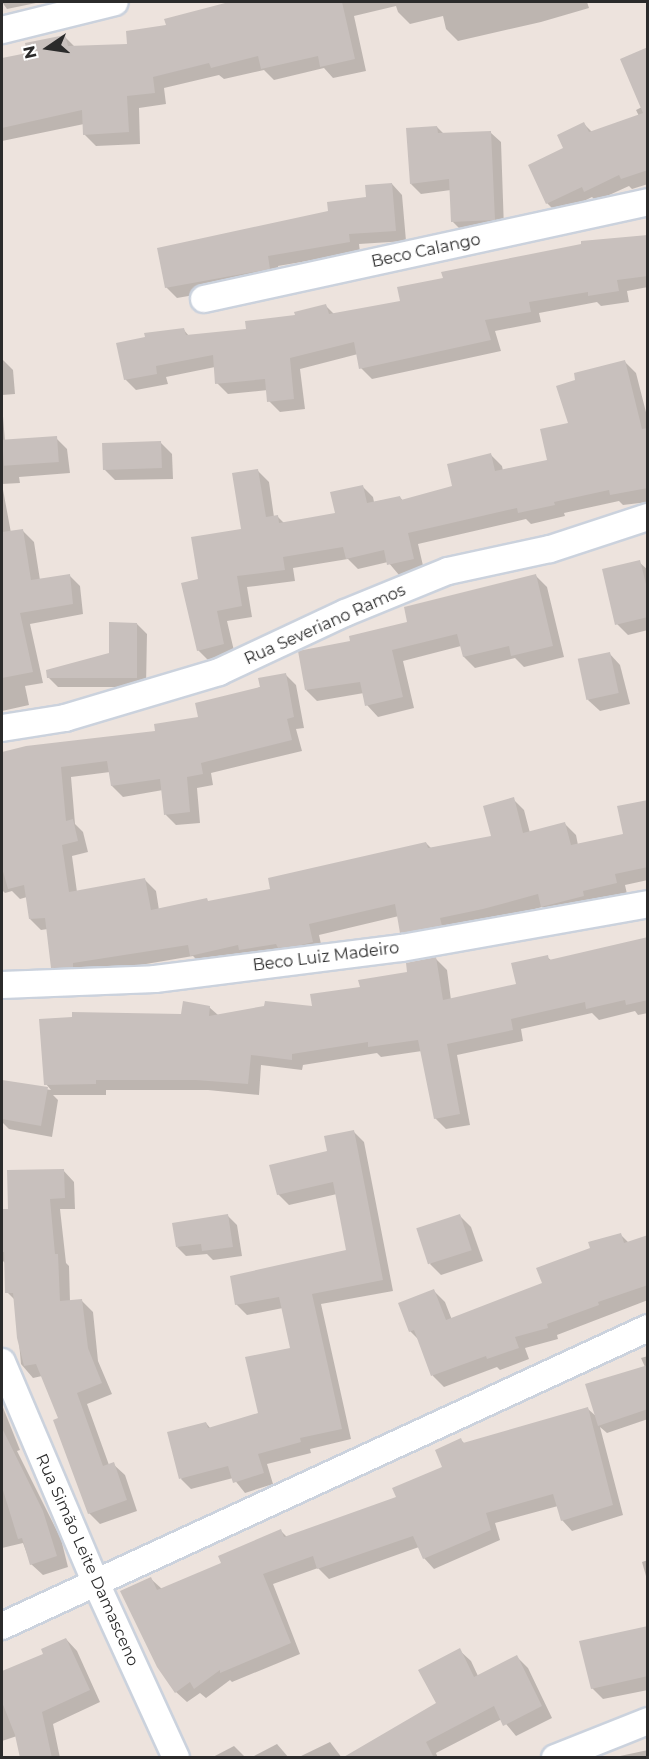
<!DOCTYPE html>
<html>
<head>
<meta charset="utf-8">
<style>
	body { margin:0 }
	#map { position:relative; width:649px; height:1759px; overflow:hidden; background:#ede3dd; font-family:Montserrat,sans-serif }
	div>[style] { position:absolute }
	.shadow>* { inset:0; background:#0003 }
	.building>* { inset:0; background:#c8c0bd; transform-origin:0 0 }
	.roads { filter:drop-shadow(2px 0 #cbd2dd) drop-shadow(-2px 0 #cbd2dd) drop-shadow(0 2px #cbd2dd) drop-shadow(0 -2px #cbd2dd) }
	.street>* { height:26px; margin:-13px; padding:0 13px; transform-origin:13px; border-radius:13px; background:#fff }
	span { translate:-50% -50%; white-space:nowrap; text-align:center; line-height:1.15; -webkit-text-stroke:4.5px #fff; paint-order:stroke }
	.street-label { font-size:16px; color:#2b2b2b }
	.frame { position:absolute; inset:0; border:3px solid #2b2b2b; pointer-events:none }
	.north { position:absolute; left:18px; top:18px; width:60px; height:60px; -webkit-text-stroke:4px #fff; paint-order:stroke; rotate:257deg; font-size:16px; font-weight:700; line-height:24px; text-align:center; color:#2b2b2b }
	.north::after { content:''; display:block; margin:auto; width:21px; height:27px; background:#2b2b2b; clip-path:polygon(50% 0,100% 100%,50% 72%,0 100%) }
</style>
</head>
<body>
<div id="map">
	<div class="shadow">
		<i style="clip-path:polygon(2px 2px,36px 2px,36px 3px,7px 9px)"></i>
		<i style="clip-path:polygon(240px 2px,587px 2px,589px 8px,541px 22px,458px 41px,446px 29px,443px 16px,410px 24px,398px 12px,396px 6px,354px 16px,366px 71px,333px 78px,324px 68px,274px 80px,264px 70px,224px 79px,219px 75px,164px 88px,166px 104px,139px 108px,140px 144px,96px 146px,84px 134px,84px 124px,2px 141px,2px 60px,28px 54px,65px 37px,76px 48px,129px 45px,207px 9px)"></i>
		<i style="clip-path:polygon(648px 49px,648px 184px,632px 189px,629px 186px,596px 201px,592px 197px,558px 214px,547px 203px,565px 149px,584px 124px,592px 132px,639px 116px,636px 110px,642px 107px)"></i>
		<i style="clip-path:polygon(437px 127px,444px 134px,491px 133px,501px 142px,504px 229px,462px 231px,452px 221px,451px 190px,421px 194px,411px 184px)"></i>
		<i style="clip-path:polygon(392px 184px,402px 195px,406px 241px,359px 244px,360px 252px,278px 266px,280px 280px,177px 298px,166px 287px,367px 198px)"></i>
		<i style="clip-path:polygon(648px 236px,648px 287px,627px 291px,629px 302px,601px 306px,597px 302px,539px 313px,541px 322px,495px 331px,501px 351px,372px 379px,361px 368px,358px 354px,300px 369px,305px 409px,280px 412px,269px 401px,268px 390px,228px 394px,217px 383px,215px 367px,166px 377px,168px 384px,136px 390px,125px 379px,184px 330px,189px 336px,248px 330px,326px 306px,335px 315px,402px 302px)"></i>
		<i style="clip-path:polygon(2px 359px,13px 370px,15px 394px,2px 395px)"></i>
		<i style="clip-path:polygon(625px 362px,636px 373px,648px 420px,648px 502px,623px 505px,619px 501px,564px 513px,565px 516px,531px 524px,526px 519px,418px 544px,424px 570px,399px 575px,388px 562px,358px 569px,348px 559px,293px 568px,295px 581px,247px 587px,252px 617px,227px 621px,235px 655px,209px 661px,198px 650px,199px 581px,243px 530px,258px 471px,269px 482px,274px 517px,278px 517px,285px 524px,337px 515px,362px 486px,373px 497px,374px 502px,400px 497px,403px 501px,454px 487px,491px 455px,502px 466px,503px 471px,549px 461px,570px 424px)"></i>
		<i style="clip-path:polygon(2px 403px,5px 442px,56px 438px,67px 449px,70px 473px,19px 477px,20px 483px,2px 484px,11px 533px,23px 531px,34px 542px,40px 580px,69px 575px,80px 586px,83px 614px,30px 624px,43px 683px,25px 686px,29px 705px,2px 711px)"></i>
		<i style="clip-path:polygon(161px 443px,172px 454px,173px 479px,115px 480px,104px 469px)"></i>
		<i style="clip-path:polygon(639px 562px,648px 570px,648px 630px,628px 635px,617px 624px)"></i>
		<i style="clip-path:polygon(536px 576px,547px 587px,564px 657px,524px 667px,515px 658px,475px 668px,464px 657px,461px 646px,403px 661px,414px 708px,378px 717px,367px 705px,364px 693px,317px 701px,306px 690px,352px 643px)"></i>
		<i style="clip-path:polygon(137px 624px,147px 634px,146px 687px,58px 687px,48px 677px,110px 654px)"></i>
		<i style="clip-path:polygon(609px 653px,620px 665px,630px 704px,600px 711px,588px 700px)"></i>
		<i style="clip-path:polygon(285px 674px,296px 685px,304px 728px,296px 729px,302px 751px,211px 773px,213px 785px,197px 788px,200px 823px,176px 825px,166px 815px,163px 790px,123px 797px,112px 786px,110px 772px,71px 777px,75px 824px,83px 832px,88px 852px,72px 856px,77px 892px,145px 880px,156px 891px,159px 910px,272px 891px,426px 843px,431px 848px,493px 837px,513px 799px,524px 810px,530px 833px,565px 824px,576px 835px,578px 845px,624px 836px,648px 802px,648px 880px,625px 885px,627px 894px,592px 902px,553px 917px,542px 907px,412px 943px,402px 932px,399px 916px,319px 935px,323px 953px,203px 966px,193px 956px,64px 978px,53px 967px,48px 929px,41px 930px,30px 919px,27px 897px,20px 899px,12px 891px,5px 893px,2px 890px,2px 753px,26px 747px,157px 732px,200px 718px)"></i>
		<i style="clip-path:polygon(648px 938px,648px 1013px,638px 1015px,635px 1011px,599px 1020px,592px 1013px,521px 1029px,523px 1041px,457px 1055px,470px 1125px,446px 1129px,435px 1118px,422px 1051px,381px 1057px,377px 1053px,303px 1065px,302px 1070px,261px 1065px,259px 1095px,208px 1090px,106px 1090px,106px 1095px,53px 1095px,58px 1100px,52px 1137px,9px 1129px,2px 1122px,4px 1082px,51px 1090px,46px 1084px,182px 1015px,209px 1007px,218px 1015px,314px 1008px,409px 973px,436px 959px,447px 970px,451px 1000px,517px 985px,547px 957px,552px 961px)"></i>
		<i style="clip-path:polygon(353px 1131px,364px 1142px,393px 1291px,321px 1304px,351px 1439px,310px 1449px,311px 1453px,267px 1464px,273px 1484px,245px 1493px,233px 1478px,191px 1489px,181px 1479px,206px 1423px,211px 1429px,260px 1414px,292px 1349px,283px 1308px,247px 1315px,236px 1304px,348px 1252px,337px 1194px,289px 1205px,278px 1194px)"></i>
		<i style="clip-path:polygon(63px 1170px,74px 1182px,75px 1209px,60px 1209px,66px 1263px,69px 1266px,70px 1301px,81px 1300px,93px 1312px,98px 1361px,112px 1394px,87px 1404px,109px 1465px,113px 1464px,125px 1475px,137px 1511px,100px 1524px,89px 1513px,60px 1419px,42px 1376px,33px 1378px,21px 1364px,15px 1300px,7px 1292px,6px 1264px,2px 1260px,2px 1211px,9px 1210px)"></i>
		<i style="clip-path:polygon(228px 1216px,237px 1225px,242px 1256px,213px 1260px,207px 1254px,186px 1256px,177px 1247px)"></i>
		<i style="clip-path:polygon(460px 1216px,471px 1227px,483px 1261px,441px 1275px,430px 1264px)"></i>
		<i style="clip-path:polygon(620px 1234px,629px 1243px,648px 1236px,648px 1300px,557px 1335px,558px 1339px,525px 1348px,529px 1359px,500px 1370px,497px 1367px,444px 1387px,433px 1376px,419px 1340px,410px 1331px,434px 1291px,445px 1302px,452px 1320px,543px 1284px,592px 1249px)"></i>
		<i style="clip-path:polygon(648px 1356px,648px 1419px,607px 1433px,600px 1427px,623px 1515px,572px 1531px,562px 1520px,558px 1506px,495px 1523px,500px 1540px,434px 1569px,424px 1558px,419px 1547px,329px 1579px,318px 1568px,273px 1584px,300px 1654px,232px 1682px,230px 1680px,206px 1698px,200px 1693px,187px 1702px,176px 1692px,151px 1579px,162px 1589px,223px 1563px,281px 1531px,287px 1537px,398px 1497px,444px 1468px,461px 1440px,465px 1444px,588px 1409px,597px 1417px,645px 1367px,641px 1358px)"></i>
		<i style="clip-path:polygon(2px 1405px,20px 1450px,17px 1451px,61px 1539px,68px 1567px,43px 1575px,31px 1564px,23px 1543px,2px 1548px)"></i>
		<i style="clip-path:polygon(648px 1560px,648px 1583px,642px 1562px)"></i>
		<i style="clip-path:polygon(66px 1639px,77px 1651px,100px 1702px,53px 1724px,60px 1758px,21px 1758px,17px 1736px,2px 1741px,2px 1672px,45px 1654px)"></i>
		<i style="clip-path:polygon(459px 1650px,471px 1661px,478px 1676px,517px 1657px,528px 1668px,552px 1718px,516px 1736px,502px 1719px,436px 1753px,438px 1758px,344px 1758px,438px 1704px)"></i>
		<i style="clip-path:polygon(648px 1668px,648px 1690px,603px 1699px,592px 1688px)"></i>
		<i style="clip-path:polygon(330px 1742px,342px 1758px,297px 1758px)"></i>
		<i style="clip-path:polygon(277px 1744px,289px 1758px,250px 1758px)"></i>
		<i style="clip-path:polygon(234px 1746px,246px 1758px,211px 1758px)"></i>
		<i style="clip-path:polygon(648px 1750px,648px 1758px,621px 1758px,620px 1756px)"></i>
	</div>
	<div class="building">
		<i style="clip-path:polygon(229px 2px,342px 2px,355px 59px,320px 67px,318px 56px,261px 69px,258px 56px,211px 68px,209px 63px,153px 77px,155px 93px,127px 96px,129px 132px,83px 135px,82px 110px,2px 128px,2px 58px,27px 53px,25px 43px,65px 35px,68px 46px,127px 44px,126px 31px,166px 25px,164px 19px)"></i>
		<i style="clip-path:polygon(648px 47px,648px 170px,621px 179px,619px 175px,584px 192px,582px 187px,546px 204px,528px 165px,563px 148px,557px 135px,584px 122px,589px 132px,643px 113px,620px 59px)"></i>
		<i style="clip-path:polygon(437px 126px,438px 133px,491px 131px,495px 220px,451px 222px,449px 179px,410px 184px,406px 128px)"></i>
		<i style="clip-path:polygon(392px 183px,396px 231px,349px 234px,350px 242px,268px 256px,270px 269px,165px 288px,157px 248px,328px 211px,327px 202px,366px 197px,365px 185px)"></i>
		<i style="clip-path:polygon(648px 235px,648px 276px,617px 280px,619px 291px,588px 296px,588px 292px,529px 302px,531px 312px,485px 320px,491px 340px,359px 369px,354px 342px,290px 358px,294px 399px,267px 402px,265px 379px,215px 384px,213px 355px,156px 366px,157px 374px,124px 380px,116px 343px,145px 337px,144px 333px,184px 328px,186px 335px,246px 329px,245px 321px,295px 315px,294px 312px,326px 304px,329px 314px,400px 301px,397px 287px,443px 278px,441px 272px,581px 244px,581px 241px)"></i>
		<i style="clip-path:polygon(625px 360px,642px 429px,648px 428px,648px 488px,610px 495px,609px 490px,554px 502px,555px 505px,518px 513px,517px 508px,408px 533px,414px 559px,387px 565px,384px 550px,346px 559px,343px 547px,283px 557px,285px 570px,237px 576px,242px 606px,217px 611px,224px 644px,197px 651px,181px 583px,198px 579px,191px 537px,241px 529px,232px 473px,258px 469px,266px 517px,278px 515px,279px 523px,335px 513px,330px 492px,363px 485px,367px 503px,400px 496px,401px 500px,452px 486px,447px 464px,491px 453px,495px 471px,547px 460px,540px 429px,568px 423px,556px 386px,575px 380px,574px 373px)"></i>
		<i style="left:57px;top:436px;width:26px;height:55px;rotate:86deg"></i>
		<i style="left:161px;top:441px;width:27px;height:59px;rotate:88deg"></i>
		<i style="clip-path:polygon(23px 529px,31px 580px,70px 574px,73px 604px,20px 613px,33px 672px,2px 678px,2px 532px)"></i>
		<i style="clip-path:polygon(640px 560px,648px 592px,648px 617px,615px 625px,602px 569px)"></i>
		<i style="clip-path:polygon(536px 574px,553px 646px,511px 656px,509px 646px,463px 657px,457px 634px,392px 650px,403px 697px,365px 706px,360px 682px,305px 690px,298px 651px,350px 641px,349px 636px,407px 622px,404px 607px)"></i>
		<i style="clip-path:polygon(109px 622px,137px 623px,137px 678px,47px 678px,46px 670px,109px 653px)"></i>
		<i style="left:610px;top:652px;width:42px;height:33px;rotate:78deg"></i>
		<i style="clip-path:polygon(286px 673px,294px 717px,287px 719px,292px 740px,201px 763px,203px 774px,187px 777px,190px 812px,164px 815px,160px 779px,111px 786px,107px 761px,61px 767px,66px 821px,73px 819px,78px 841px,62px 845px,69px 892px,145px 878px,151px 910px,207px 898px,208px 901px,270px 889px,268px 878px,426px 842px,428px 848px,491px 836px,483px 806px,514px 797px,523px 833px,565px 822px,571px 845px,623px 834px,617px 806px,648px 800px,648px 867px,615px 874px,617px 883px,583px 891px,584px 896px,541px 907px,538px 894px,483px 909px,440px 918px,442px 926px,400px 933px,395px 904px,309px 924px,313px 942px,297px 946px,278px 948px,276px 944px,239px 950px,238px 945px,190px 956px,188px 945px,73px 963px,73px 967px,51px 968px,45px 918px,29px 919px,24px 885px,8px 889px,2px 868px,2px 752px,26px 746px,155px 731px,154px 724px,198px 717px,195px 703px,260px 687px,258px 678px)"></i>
		<i style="clip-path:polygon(648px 937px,648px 1000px,626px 1005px,625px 1000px,586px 1009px,585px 1002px,511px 1019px,513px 1030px,447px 1044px,460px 1114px,434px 1119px,418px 1040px,368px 1047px,368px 1042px,292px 1054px,292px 1060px,251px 1055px,248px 1084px,196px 1080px,96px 1080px,96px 1084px,44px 1085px,39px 1019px,72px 1017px,72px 1012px,181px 1014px,183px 1001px,210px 1006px,209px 1016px,264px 1006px,265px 1001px,312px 1006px,310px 994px,360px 987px,358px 980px,407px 972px,406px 963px,436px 957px,443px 1000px,516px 984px,511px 963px,548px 955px,549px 960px)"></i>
		<i style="clip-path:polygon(2px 1080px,48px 1087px,41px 1126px,2px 1119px)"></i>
		<i style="clip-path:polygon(354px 1130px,383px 1280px,312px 1294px,342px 1429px,300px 1438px,301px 1442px,258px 1454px,264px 1473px,233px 1483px,228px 1466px,179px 1479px,167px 1432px,206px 1422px,208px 1428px,258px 1413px,245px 1357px,290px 1348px,279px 1297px,235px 1305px,230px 1276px,346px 1250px,333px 1182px,277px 1195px,269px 1165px,327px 1151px,324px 1136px)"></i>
		<i style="clip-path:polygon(64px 1169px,65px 1198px,50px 1199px,55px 1254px,58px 1254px,60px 1301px,82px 1299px,88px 1348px,102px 1383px,77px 1393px,103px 1466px,114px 1462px,127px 1500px,88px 1514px,53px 1420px,58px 1418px,36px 1364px,24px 1366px,17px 1338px,13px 1293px,5px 1293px,4px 1252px,2px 1252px,2px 1209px,8px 1209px,7px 1170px)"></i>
		<i style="clip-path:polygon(228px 1214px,233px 1247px,202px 1251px,201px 1244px,176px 1247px,172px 1223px)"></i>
		<i style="left:460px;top:1214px;width:38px;height:46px;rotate:72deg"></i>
		<i style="clip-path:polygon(621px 1233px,624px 1243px,648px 1235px,648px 1285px,598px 1302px,599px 1305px,547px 1324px,548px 1328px,515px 1337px,519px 1348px,487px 1359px,486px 1356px,431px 1376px,414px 1330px,409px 1332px,398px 1303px,434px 1289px,446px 1320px,542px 1283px,536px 1268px,590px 1248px,588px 1242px)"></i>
		<i style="clip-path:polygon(648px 1365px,648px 1409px,598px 1426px,585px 1384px)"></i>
		<i style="clip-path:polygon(588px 1407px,613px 1505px,561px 1521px,553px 1494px,486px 1513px,491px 1530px,423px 1559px,413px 1536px,317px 1569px,313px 1556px,263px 1574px,291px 1643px,220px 1673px,220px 1670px,194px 1689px,190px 1682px,175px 1693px,157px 1667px,120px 1591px,151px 1577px,157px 1590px,221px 1563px,218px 1556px,281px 1529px,284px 1537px,396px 1497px,392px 1488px,442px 1467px,435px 1450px,461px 1438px,463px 1443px)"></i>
		<i style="clip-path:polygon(2px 1428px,43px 1511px,57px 1556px,30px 1565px,22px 1538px,18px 1539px,2px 1487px)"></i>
		<i style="clip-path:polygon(648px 1626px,648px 1676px,591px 1689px,579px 1641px)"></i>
		<i style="clip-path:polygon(66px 1638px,90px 1690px,42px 1712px,52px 1758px,20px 1758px,15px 1735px,2px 1702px,2px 1671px,43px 1654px,41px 1649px)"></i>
		<i style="clip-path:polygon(460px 1648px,474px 1677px,517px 1655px,542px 1706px,503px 1726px,494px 1706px,426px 1742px,434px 1758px,342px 1758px,436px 1703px,418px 1670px)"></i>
	</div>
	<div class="roads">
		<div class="street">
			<i style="left:2px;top:30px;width:116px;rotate:-13.9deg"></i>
			<i style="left:204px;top:299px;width:454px;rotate:-12.3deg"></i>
			<i style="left:2px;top:728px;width:64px;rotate:-9deg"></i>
			<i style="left:65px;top:718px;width:161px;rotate:-16.6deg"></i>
			<i style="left:219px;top:672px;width:139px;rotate:-25.1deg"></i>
			<i style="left:345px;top:613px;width:111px;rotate:-22.2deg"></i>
			<i style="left:448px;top:571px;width:104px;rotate:-12.2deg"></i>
			<i style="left:550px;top:549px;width:103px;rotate:-18.1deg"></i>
			<i style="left:2px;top:985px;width:153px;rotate:-2.2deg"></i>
			<i style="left:155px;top:979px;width:249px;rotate:-7.2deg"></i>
			<i style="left:402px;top:948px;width:250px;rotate:-10.1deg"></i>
			<i style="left:2px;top:1362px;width:240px;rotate:67deg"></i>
			<i style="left:96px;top:1583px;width:192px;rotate:65.4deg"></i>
			<i style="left:2px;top:1626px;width:711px;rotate:-24.76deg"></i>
			<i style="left:555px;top:1758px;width:100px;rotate:-21.7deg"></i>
		</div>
	</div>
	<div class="street-label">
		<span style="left:426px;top:251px;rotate:-12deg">Beco Calango</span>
		<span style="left:325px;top:625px;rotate:-24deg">Rua Severiano Ramos</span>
		<span style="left:326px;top:957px;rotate:-7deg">Beco Luiz Madeiro</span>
		<span style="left:87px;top:1560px;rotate:66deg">Rua Simão Leite Damasceno</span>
	</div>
	<div class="frame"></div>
	<div class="north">N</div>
</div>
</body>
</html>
